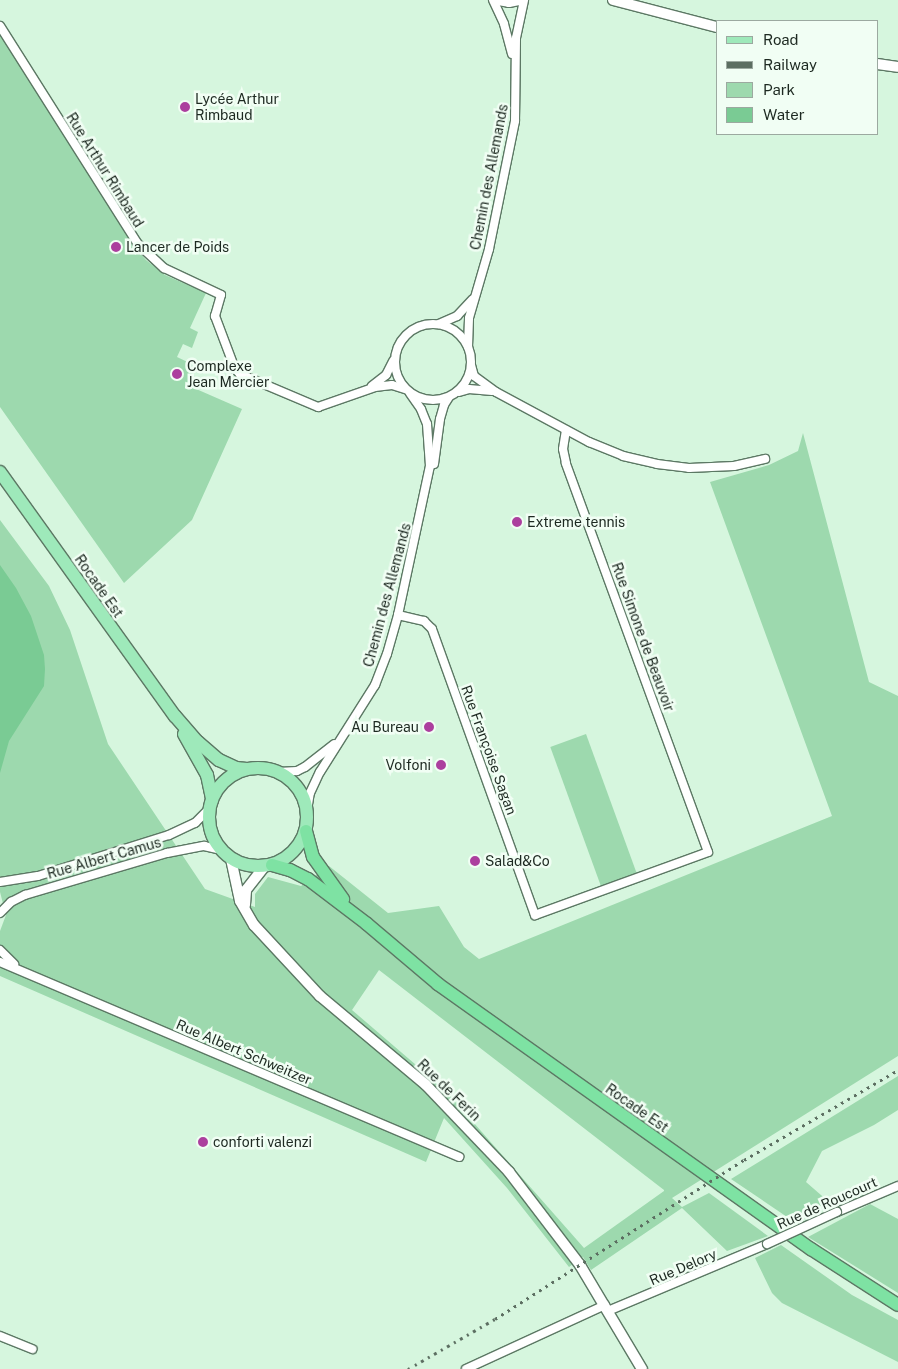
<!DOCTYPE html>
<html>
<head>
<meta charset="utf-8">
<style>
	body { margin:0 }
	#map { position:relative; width:898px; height:1369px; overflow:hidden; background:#d6f6de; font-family:"Public Sans",sans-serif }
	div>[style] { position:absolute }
	.green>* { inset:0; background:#9dd9ae; transform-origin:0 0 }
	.water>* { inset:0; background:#7acb94 }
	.roads { filter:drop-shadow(1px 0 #5c7864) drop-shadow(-1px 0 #5c7864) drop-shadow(0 1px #5c7864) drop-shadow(0 -1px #5c7864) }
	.minor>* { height:8px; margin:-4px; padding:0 4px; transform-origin:4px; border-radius:4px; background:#fff }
	.minor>.ring { margin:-4px; padding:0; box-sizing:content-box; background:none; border:8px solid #fff; border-radius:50% }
	.tertiary>* { height:10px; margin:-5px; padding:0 5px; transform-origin:5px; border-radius:5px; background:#fff }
	.primary>* { height:12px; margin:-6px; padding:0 6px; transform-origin:6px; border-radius:6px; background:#9ee9ba }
	.primary>.ring { margin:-6px; padding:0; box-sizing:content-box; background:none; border:12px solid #9ee9ba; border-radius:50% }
	.trunk>* { height:12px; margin:-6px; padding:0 6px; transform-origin:6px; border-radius:6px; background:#7ee2a3 }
	.rail>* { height:3px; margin-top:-1.5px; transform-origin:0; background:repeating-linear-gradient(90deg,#5c6e61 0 2.5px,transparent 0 7.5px) }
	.bridges { filter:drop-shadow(1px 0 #5c7864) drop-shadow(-1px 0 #5c7864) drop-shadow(0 1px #5c7864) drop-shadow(0 -1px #5c7864) }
	.minor-bridge>* { height:8px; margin:-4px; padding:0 4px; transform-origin:4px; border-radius:4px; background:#fff }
	.dots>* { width:14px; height:14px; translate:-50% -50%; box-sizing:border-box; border:2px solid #f1fef4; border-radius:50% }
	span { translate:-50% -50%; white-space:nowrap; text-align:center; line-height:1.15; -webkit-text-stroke:5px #f1fef4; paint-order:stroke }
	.poi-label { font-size:14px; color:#1d2921 }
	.left { translate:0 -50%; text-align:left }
	.right { translate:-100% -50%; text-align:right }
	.street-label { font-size:14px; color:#1d2921 }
	.legend { position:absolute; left:716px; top:20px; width:162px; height:115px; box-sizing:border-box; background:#f1fef4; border:1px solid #9ca9a0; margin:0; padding:6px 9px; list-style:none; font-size:15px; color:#1d2921 }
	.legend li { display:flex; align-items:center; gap:10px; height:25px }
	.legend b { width:25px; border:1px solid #9ca9a0 }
</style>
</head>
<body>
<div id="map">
	<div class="green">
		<i style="clip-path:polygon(0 35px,130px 241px,146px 260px,165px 275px,206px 293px,190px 328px,198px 332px,192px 348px,183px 344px,177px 357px,196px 366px,187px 385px,242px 409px,192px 520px,124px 583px,0 407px)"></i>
		<i style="clip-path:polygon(evenodd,803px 433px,869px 682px,898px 696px,898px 1056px,672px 1198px,682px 1207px,709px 1193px,768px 1236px,727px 1251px,682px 1208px,591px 1270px,583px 1257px,569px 1267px,507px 1188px,444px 1118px,426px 1162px,0 976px,0 931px,6px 915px,0 892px,0 520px,49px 586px,70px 630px,108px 744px,205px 889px,255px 907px,255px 894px,268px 877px,301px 886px,329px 866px,388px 913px,439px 906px,464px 947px,479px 959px,832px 816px,710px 482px,769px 465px,798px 451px,803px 433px,379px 970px,664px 1190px,664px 1191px,584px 1248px,444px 1089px,352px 1010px,379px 970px)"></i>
		<i style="left:586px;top:734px;width:149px;height:38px;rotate:70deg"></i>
		<i style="clip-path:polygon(898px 1076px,898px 1110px,874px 1125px,822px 1151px,806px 1182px,829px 1202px,793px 1221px,731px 1179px)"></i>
		<i style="clip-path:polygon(870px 1204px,898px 1219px,898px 1293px,808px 1237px)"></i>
		<i style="clip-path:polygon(781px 1245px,852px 1295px,898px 1320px,898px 1362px,782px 1303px,772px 1293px,755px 1258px)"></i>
	</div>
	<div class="water">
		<i style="clip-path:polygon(0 565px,16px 588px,31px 616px,44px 655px,45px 669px,44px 686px,9px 741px,0 773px)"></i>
	</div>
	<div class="roads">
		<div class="minor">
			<i style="left:493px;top:0;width:26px;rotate:65deg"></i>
			<i style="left:504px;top:24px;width:31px;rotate:75deg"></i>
			<i style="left:0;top:26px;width:257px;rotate:57.7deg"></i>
			<i style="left:137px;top:243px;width:37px;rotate:43deg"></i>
			<i style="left:164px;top:268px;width:63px;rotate:25.3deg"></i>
			<i style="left:221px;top:295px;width:22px;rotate:106deg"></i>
			<i style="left:215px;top:316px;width:57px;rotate:69.3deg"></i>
			<i style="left:235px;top:369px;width:7px;rotate:45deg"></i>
			<i style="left:240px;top:374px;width:85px;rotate:22.9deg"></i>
			<i style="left:318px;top:407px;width:60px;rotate:-19.3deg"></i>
			<i style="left:375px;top:387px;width:17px;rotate:-7deg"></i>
			<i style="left:392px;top:385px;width:14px;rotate:17deg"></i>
			<i class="ring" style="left:395px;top:324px;width:68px;height:68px"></i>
			<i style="left:439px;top:324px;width:20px;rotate:-24deg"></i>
			<i style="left:457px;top:316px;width:23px;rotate:-47deg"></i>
			<i style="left:468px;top:347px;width:29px;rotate:-88deg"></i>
			<i style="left:469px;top:318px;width:72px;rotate:-73.8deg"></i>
			<i style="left:489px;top:249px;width:131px;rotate:-78.5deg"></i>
			<i style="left:515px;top:121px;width:83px;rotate:-89.3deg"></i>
			<i style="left:516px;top:38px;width:39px;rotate:-78deg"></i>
			<i style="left:471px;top:365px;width:11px;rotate:75deg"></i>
			<i style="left:474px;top:376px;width:27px;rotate:36deg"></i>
			<i style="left:496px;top:392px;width:106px;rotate:28.3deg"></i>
			<i style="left:589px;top:442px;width:37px;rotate:22deg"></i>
			<i style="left:623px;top:456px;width:35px;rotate:13deg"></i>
			<i style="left:657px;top:464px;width:32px;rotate:7deg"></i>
			<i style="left:689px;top:468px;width:45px;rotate:-2.5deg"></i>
			<i style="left:734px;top:466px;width:32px;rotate:-13deg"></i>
			<i style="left:372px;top:386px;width:18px;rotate:-38deg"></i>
			<i style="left:386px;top:375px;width:16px;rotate:-63deg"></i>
			<i style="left:459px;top:392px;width:10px;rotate:-17deg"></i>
			<i style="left:469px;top:389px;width:23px;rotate:5deg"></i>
			<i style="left:434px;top:464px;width:45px;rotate:-82.4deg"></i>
			<i style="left:440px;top:419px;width:15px;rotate:-74deg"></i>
			<i style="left:444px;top:405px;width:9px;rotate:-58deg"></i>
			<i style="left:398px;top:615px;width:27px;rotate:13deg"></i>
			<i style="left:424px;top:621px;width:11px;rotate:45deg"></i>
			<i style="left:432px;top:629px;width:304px;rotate:70.2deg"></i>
			<i style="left:535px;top:915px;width:184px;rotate:-20deg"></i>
			<i style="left:708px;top:852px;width:414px;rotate:-110.1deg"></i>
			<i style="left:566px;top:463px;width:14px;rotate:-102deg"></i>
			<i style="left:563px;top:449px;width:19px;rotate:-81deg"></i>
			<i style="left:278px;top:772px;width:19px;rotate:-3deg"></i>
			<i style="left:297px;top:771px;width:9px;rotate:-27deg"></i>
			<i style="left:305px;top:767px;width:37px;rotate:-38deg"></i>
			<i style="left:307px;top:811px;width:18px;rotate:-81deg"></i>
			<i style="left:310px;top:793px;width:23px;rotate:-65deg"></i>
			<i style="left:320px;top:772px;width:103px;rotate:-57.7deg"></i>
			<i style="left:375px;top:685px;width:33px;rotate:-69deg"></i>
			<i style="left:387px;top:654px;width:41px;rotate:-74.2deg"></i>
			<i style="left:398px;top:615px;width:152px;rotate:-77.9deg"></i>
			<i style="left:430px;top:466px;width:42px;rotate:-94.1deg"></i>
			<i style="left:427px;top:424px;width:16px;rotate:-112deg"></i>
			<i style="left:421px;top:409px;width:19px;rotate:-125deg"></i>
			<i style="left:0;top:882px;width:38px;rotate:-9deg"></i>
			<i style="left:38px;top:876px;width:137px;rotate:-17.4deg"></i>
			<i style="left:169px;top:835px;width:29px;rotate:-25deg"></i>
			<i style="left:195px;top:823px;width:20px;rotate:-45deg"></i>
			<i style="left:0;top:913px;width:16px;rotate:-45deg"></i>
			<i style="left:11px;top:902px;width:16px;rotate:-27deg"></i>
			<i style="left:25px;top:895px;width:148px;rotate:-16.5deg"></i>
			<i style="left:167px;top:853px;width:38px;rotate:-11deg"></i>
			<i style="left:204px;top:846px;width:17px;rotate:13deg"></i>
			<i style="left:0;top:950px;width:20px;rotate:45deg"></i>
			<i style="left:0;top:962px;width:499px;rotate:23deg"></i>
			<i style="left:837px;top:1212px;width:66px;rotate:-23.1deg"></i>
			<i style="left:608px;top:1311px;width:173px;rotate:-22.8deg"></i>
			<i style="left:0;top:1336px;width:35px;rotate:22deg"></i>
			<i style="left:466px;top:1369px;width:153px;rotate:-24.7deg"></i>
		</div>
		<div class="tertiary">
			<i style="left:498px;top:0;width:11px;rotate:10deg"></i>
			<i style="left:509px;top:2px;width:10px;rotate:-11deg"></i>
			<i style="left:613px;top:0;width:107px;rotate:14.6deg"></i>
			<i style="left:877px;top:64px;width:21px;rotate:8deg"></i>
			<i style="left:231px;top:859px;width:43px;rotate:77.9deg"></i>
			<i style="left:240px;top:901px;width:28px;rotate:60deg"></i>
			<i style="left:254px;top:925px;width:97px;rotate:47.1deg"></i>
			<i style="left:320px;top:996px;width:138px;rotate:40deg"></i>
			<i style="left:426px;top:1085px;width:120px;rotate:46.3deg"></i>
			<i style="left:509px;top:1172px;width:117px;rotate:52.6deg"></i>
			<i style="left:580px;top:1265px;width:121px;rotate:59.2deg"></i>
			<i style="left:245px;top:905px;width:15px;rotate:-86deg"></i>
			<i style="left:246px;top:890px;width:31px;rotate:-52deg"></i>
		</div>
		<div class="primary">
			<i style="left:0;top:472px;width:300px;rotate:54.4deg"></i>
			<i style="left:175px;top:716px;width:35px;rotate:49deg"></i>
			<i style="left:198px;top:742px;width:28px;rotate:41deg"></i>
			<i style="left:219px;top:760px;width:19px;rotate:25deg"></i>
			<i style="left:236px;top:768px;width:11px;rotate:5deg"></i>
			<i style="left:184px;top:734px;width:47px;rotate:60.7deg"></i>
			<i style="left:207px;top:775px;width:25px;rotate:78deg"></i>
			<i class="ring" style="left:209px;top:768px;width:86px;height:86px"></i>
		</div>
		<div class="trunk">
			<i style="left:306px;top:831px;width:27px;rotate:75deg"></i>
			<i style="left:313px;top:857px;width:52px;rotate:54.5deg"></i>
			<i style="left:272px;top:865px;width:19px;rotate:16deg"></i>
			<i style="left:290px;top:870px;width:20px;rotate:27deg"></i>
			<i style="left:308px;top:879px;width:74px;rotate:37.3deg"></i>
			<i style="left:367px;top:924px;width:93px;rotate:40.2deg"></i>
			<i style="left:438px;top:984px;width:458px;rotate:35.4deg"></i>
			<i style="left:811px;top:1249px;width:103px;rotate:32.8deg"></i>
		</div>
	</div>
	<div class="rail">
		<i style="left:408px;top:1369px;width:100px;rotate:-29.9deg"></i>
		<i style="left:495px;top:1319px;width:295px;rotate:-32.6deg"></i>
		<i style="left:744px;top:1160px;width:178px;rotate:-30.3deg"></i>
	</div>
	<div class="bridges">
		<div class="minor-bridge">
			<i style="left:767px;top:1244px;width:77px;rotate:-24.6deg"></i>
		</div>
	</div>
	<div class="dots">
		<i style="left:185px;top:107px;background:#ac3f9e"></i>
		<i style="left:116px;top:247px;background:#ac3f9e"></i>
		<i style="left:177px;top:374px;background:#ac3f9e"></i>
		<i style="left:517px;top:522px;background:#ac3f9e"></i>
		<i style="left:429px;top:727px;background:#ac3f9e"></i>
		<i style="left:441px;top:765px;background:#ac3f9e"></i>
		<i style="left:475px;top:861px;background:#ac3f9e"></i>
		<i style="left:203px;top:1142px;background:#ac3f9e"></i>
	</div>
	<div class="poi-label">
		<span class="left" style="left:195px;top:107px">Lycée Arthur<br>Rimbaud</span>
		<span class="left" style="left:126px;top:247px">Lancer de Poids</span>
		<span class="left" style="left:187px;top:374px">Complexe<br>Jean Mercier</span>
		<span class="left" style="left:527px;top:522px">Extreme tennis</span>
		<span class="right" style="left:419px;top:727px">Au Bureau</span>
		<span class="right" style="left:431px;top:765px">Volfoni</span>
		<span class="left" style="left:485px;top:861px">Salad&amp;Co</span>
		<span class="left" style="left:213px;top:1142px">conforti valenzi</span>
	</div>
	<div class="street-label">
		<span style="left:105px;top:170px;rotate:58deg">Rue Arthur Rimbaud</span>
		<span style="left:489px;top:177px;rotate:-79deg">Chemin des Allemands</span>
		<span style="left:99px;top:586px;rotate:55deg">Rocade Est</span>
		<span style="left:387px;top:595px;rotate:-75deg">Chemin des Allemands</span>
		<span style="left:643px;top:637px;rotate:70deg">Rue Simone de Beauvoir</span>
		<span style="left:489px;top:750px;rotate:70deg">Rue Françoise Sagan</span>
		<span style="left:104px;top:858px;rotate:-16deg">Rue Albert Camus</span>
		<span style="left:244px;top:1052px;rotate:23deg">Rue Albert Schweitzer</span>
		<span style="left:449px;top:1090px;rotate:44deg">Rue de Ferin</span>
		<span style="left:637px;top:1108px;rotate:35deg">Rocade Est</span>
		<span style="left:827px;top:1203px;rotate:-24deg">Rue de Roucourt</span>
		<span style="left:683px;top:1267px;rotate:-23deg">Rue Delory</span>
	</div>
	<ul class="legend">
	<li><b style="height:6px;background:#9ee9ba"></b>Road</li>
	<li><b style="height:6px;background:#5c6e61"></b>Railway</li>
	<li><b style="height:14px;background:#9dd9ae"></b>Park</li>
	<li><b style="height:14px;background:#7acb94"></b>Water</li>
	</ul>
</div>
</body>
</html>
